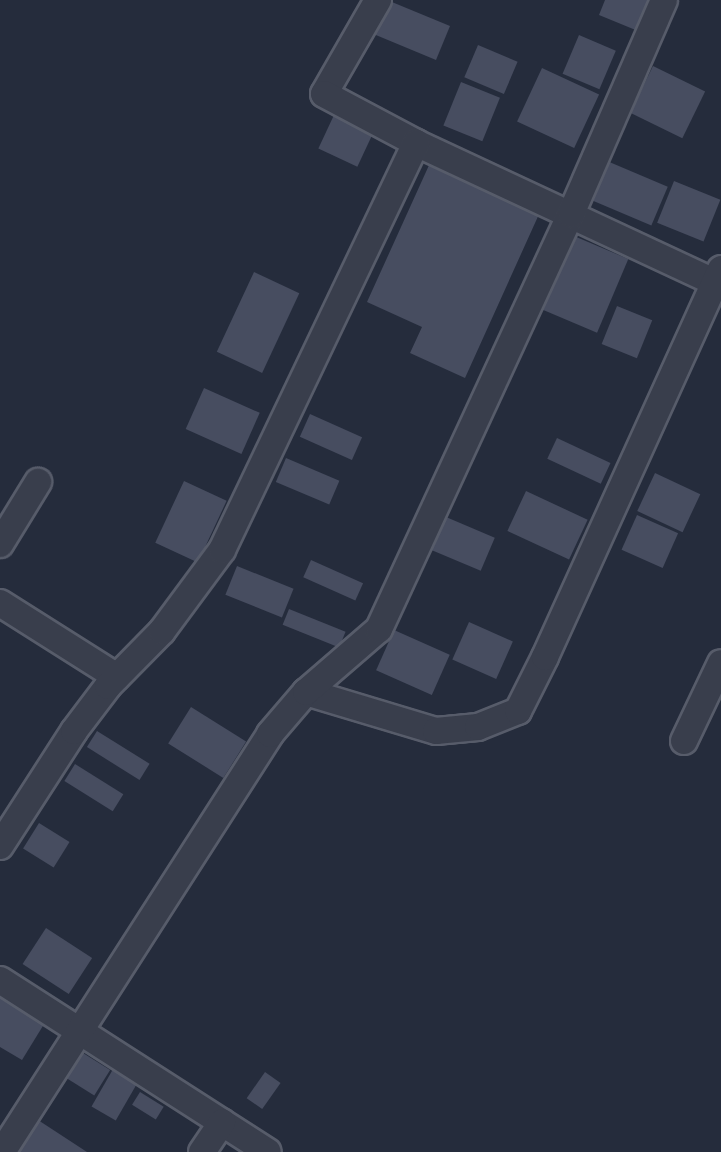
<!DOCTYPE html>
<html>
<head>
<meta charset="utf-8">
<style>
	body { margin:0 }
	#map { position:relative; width:721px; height:1152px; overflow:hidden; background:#252c3c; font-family:"Titillium Web",sans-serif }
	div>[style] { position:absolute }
	.building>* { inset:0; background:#474d60; transform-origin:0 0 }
	.roads { filter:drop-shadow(2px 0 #575c6a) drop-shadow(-2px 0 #575c6a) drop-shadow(0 2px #575c6a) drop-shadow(0 -2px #575c6a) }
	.minor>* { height:26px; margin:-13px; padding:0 13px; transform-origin:13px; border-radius:13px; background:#393e4c }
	span { translate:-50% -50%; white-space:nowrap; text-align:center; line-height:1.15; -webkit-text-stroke:6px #1e2331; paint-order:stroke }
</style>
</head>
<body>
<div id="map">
	<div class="building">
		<i style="clip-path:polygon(387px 0,450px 26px,436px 60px,359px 28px)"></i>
		<i style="clip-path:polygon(605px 0,650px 0,638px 31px,599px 15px)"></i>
		<i style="left:579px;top:35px;width:40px;height:42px;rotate:23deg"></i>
		<i style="left:478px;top:45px;width:43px;height:35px;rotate:23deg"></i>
		<i style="left:653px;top:66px;width:58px;height:52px;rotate:26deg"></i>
		<i style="left:542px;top:68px;width:63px;height:59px;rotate:25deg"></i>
		<i style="left:461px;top:82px;width:42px;height:47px;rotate:22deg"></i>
		<i style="left:334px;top:115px;width:43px;height:37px;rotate:25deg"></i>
		<i style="left:607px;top:161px;width:66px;height:42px;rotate:23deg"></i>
		<i style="clip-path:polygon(430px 163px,540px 212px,465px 378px,410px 353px,422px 327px,367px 302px)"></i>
		<i style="left:674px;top:181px;width:50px;height:45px;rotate:22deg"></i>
		<i style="left:574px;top:236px;width:59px;height:80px;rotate:23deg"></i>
		<i style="left:254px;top:272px;width:50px;height:88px;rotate:25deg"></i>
		<i style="left:617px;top:306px;width:38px;height:41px;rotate:22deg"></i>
		<i style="left:204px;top:388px;width:61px;height:45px;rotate:24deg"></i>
		<i style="left:310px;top:414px;width:57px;height:25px;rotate:24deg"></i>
		<i style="left:557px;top:438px;width:59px;height:23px;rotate:25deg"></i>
		<i style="left:286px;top:458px;width:58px;height:26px;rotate:23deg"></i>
		<i style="left:655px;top:473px;width:50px;height:42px;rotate:25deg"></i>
		<i style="left:184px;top:481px;width:47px;height:68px;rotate:25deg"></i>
		<i style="left:526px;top:491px;width:68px;height:44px;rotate:25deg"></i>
		<i style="left:637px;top:515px;width:45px;height:38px;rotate:24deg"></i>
		<i style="left:446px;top:517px;width:53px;height:36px;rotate:23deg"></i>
		<i style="left:311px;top:560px;width:57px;height:19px;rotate:24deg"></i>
		<i style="left:237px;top:566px;width:61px;height:31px;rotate:22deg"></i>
		<i style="left:289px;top:609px;width:61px;height:17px;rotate:22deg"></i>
		<i style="left:469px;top:622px;width:48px;height:41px;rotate:24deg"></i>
		<i style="left:394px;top:630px;width:61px;height:44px;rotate:24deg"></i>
		<i style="left:191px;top:707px;width:65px;height:43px;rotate:32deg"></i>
		<i style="left:97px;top:731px;width:62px;height:19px;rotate:32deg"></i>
		<i style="left:75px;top:764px;width:57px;height:20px;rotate:32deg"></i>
		<i style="left:39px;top:823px;width:36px;height:30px;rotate:32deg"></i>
		<i style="left:46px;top:928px;width:55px;height:43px;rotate:33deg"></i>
		<i style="clip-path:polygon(5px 989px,49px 1016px,22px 1060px,0 1047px,0 998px)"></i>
		<i style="left:83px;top:1053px;width:32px;height:30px;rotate:32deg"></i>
		<i style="left:116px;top:1064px;width:28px;height:49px;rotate:30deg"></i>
		<i style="left:265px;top:1072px;width:19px;height:32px;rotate:35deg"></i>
		<i style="left:140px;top:1092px;width:28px;height:15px;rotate:32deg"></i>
		<i style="clip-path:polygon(38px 1120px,87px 1152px,17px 1152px)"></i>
	</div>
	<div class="roads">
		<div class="minor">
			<i style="left:378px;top:0;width:108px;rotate:119.9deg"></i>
			<i style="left:324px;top:94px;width:104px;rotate:28deg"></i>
			<i style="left:416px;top:143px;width:336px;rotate:25deg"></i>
			<i style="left:0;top:544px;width:73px;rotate:-58.5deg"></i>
			<i style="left:0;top:603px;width:138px;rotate:32.3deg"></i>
			<i style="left:306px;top:692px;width:136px;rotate:16.7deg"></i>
			<i style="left:436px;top:731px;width:42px;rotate:-5.4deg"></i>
			<i style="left:478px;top:727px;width:43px;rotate:-21.8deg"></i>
			<i style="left:518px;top:711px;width:60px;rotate:-63.4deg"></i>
			<i style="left:545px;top:657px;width:426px;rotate:-65.6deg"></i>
			<i style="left:684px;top:741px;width:86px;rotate:-64.6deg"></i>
			<i style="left:0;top:846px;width:137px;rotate:-57.2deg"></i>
			<i style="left:74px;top:731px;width:56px;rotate:-52.9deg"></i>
			<i style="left:108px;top:686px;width:77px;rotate:-45.5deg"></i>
			<i style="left:162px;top:631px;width:101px;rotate:-53.5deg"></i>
			<i style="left:222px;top:550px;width:451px;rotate:-64.5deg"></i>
			<i style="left:0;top:980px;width:318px;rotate:32.7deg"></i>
			<i style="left:2px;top:1152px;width:497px;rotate:-57.3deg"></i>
			<i style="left:270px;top:734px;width:55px;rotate:-49.4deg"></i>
			<i style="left:306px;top:692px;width:96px;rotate:-40.8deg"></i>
			<i style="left:379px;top:629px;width:457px;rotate:-65.2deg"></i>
			<i style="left:571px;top:214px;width:233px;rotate:-66.5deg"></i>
			<i style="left:202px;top:1152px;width:36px;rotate:-56deg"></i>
		</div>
	</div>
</div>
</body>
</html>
